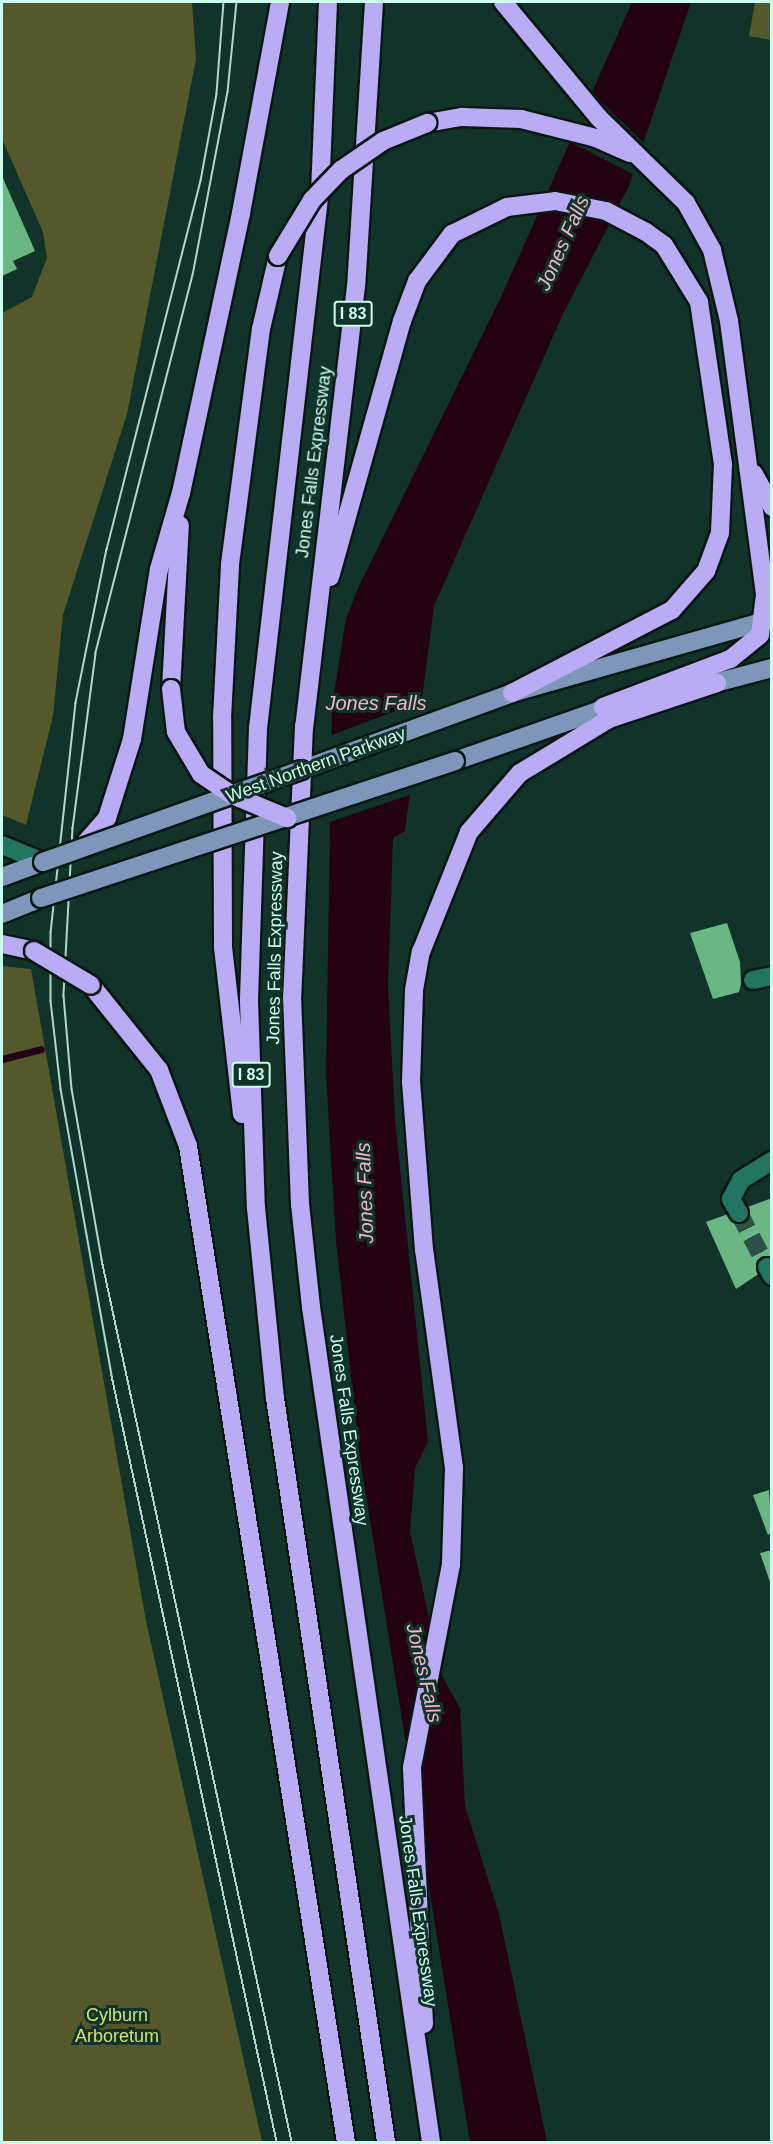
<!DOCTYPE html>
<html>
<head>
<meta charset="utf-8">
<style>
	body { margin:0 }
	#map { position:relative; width:773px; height:2144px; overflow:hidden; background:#11332a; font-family:Arial,sans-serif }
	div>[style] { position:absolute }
	.green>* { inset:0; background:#54582b }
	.water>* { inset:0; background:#240213 }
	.pier>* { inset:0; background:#11332a }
	.stream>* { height:7px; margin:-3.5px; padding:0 3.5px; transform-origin:3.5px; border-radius:3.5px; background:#240213 }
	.building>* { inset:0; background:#6ab783 }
	.minor-tunnel>* { height:18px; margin-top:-9px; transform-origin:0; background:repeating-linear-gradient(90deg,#2d5147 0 18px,transparent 0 27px) }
	.roads { filter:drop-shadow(2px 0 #0a1713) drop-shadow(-2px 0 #0a1713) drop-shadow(0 2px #0a1713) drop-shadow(0 -2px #0a1713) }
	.minor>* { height:18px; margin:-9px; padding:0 9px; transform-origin:9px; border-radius:9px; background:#217561 }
	.major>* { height:18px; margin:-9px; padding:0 9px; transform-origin:9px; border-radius:9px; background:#7d96b9 }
	.highway>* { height:18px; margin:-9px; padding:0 9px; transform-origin:9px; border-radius:9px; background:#baacf4 }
	.tram>* { height:1.5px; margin:-0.75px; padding:0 0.75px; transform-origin:0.75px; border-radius:0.75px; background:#addacc }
	.bridges { filter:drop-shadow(2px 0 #0a1713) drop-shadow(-2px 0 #0a1713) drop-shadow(0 2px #0a1713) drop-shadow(0 -2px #0a1713) }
	.major-bridge>* { height:18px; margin:-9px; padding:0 9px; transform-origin:9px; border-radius:9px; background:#7d96b9 }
	.highway-bridge>* { height:18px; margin:-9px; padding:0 9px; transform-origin:9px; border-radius:9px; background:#baacf4 }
	span { translate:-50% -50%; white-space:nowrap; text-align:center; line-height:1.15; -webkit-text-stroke:6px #11332a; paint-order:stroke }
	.shield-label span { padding:2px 4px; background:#11332a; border:2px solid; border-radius:4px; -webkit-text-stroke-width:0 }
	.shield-label { font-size:16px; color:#cdfdee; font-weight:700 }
	.street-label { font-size:18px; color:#cdfdee }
	.park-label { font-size:18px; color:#d8e26f }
	.water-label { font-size:20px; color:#f5b3ce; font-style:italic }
	.frame { position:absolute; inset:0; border:3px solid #cdfdee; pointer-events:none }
</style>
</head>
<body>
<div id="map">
	<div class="green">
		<i style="clip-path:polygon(2px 2px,192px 2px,196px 59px,127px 414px,63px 615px,53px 716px,26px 825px,2px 815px,2px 313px,32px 297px,47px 258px,43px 232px,2px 139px)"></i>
		<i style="clip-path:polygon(755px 2px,771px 2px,771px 40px,749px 36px)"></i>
		<i style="clip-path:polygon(2px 966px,31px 969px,146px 1621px,262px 2142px,2px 2142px)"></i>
	</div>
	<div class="water">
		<i style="clip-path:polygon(632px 2px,691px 2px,628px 188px,562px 316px,434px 606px,405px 831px,393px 838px,388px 986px,395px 1119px,428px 1442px,415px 1468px,410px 1532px,442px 1676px,460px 1708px,465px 1806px,499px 1914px,547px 2142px,470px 2142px,360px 1458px,336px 1241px,326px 1075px,332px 706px,346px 619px,359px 586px,501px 297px)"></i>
	</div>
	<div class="pier">
		<i style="clip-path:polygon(590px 91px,645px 144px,635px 175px,568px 141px)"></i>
		<i style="clip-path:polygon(422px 701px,412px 794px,327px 823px,329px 736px)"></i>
	</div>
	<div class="stream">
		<i style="left:2px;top:1059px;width:40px;rotate:-14.4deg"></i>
	</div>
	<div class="building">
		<i style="clip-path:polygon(2px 176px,35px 251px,13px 261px,17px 269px,2px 276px)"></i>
		<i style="clip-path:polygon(727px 923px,740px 962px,741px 984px,739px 992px,713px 999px,690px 933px)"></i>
		<i style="clip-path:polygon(772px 1198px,772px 1265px,736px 1289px,706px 1222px)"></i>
		<i style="clip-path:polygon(769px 1490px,772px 1533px,768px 1535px,753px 1495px)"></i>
		<i style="clip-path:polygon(772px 1550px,772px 1585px,771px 1585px,760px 1553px)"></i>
	</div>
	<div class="minor-tunnel">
		<i style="left:739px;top:1213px;width:61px;rotate:62.6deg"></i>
	</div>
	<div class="roads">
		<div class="minor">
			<i style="left:2px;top:845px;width:44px;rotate:22.5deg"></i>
			<i style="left:753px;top:980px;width:19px;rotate:-12deg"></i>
			<i style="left:739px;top:1213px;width:16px;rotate:-120deg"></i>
			<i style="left:731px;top:1199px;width:21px;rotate:-62deg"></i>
			<i style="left:741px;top:1180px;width:36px;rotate:-32deg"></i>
			<i style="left:767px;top:1267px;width:10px;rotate:61deg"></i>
		</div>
		<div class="major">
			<i style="left:704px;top:686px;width:70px;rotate:-14.8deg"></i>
			<i style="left:455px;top:761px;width:173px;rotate:-19.3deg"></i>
			<i style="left:301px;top:770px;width:225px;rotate:-20deg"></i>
			<i style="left:512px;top:693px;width:270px;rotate:-15.9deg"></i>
			<i style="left:2px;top:877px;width:44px;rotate:-20.1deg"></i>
			<i style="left:2px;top:914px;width:42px;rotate:-22.3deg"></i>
		</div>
		<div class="highway">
			<i style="left:328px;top:2px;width:187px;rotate:92.4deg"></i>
			<i style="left:320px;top:189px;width:543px;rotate:96.56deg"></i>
			<i style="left:258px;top:728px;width:273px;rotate:91.9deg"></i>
			<i style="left:249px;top:1001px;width:207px;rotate:88.1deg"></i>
			<i style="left:256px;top:1208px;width:191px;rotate:84.3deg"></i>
			<i style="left:275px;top:1398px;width:752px;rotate:81.51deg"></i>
			<i style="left:374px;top:2px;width:285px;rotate:93.6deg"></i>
			<i style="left:356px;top:286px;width:443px;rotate:96.7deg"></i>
			<i style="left:304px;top:726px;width:270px;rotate:92.5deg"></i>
			<i style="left:292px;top:996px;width:208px;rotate:87.8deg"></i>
			<i style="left:300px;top:1204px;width:104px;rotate:83.9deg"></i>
			<i style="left:311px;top:1307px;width:844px;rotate:81.82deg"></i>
			<i style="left:503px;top:2px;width:149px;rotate:50.4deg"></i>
			<i style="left:598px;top:117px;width:123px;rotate:44.3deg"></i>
			<i style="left:686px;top:203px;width:54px;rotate:61deg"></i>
			<i style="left:712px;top:250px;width:73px;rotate:76.5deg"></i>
			<i style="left:729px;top:321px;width:276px;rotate:82.5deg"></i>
			<i style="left:765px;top:595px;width:40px;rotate:97.1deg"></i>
			<i style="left:760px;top:635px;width:38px;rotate:141deg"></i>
			<i style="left:730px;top:659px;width:136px;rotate:159.3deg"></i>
			<i style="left:427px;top:123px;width:36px;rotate:-10deg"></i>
			<i style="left:462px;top:117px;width:59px;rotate:1.9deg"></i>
			<i style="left:521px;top:119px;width:77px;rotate:14.2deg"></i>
			<i style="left:596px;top:138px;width:37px;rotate:24deg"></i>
			<i style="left:754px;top:474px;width:38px;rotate:61deg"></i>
			<i style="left:330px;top:577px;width:266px;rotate:-74.3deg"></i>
			<i style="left:402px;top:321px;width:43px;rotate:-69.4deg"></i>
			<i style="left:417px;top:281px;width:59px;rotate:-53.3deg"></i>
			<i style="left:452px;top:234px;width:61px;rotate:-26.1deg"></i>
			<i style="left:507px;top:207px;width:48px;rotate:-7.1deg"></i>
			<i style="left:555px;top:201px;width:52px;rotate:11.1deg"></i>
			<i style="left:606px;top:211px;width:45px;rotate:27.7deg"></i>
			<i style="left:646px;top:232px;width:22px;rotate:36deg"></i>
			<i style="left:664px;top:245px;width:67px;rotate:58.4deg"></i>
			<i style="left:699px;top:302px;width:164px;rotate:81.6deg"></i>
			<i style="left:723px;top:464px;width:69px;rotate:92.5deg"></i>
			<i style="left:720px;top:533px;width:40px;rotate:110.2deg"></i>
			<i style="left:706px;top:571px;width:52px;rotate:131.1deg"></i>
			<i style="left:672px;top:610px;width:180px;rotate:152.6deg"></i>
			<i style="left:171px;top:689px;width:164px;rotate:-86.9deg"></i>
			<i style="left:80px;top:849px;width:41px;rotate:-48.9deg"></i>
			<i style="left:107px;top:818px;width:83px;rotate:-72.4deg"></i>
			<i style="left:132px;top:739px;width:172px;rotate:-81deg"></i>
			<i style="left:159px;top:569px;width:79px;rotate:-73.9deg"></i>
			<i style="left:181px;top:493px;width:286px;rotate:-77.9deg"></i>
			<i style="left:241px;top:213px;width:215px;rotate:-79.5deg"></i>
			<i style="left:2px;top:944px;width:33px;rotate:12deg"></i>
			<i style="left:91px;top:985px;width:109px;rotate:51.3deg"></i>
			<i style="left:159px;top:1070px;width:81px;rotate:69.1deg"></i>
			<i style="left:188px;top:1146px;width:1008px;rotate:80.99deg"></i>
			<i style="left:242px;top:1114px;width:167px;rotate:-96.5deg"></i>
			<i style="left:223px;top:948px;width:230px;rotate:-90.2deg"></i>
			<i style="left:222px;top:718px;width:154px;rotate:-87deg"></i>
			<i style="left:230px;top:564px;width:237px;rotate:-82.5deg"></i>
			<i style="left:261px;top:329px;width:75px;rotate:-76.9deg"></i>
			<i style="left:424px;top:2024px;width:257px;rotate:-92.7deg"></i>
			<i style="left:412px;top:1767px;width:207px;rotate:-79.1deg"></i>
			<i style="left:451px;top:1564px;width:96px;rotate:-88.2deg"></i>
			<i style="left:454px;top:1468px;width:220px;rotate:-97.8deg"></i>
			<i style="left:424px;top:1250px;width:169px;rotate:-94.4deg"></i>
			<i style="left:411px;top:1082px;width:92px;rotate:-88.1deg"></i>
			<i style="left:414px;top:990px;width:39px;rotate:-80deg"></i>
			<i style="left:421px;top:952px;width:129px;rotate:-68.2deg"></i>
			<i style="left:469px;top:832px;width:78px;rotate:-49.2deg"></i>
			<i style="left:520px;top:773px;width:104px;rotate:-31.2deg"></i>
			<i style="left:609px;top:719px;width:114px;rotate:-18.4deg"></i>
		</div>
	</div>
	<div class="tram">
		<i style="left:224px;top:2px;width:92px;rotate:94.4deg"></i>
		<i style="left:217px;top:94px;width:88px;rotate:100.4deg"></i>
		<i style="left:201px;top:181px;width:380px;rotate:104.3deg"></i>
		<i style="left:107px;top:549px;width:157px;rotate:101.4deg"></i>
		<i style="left:76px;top:703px;width:230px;rotate:96.2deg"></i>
		<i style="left:51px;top:932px;width:69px;rotate:90deg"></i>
		<i style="left:51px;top:1001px;width:89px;rotate:83.5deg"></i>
		<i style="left:61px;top:1089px;width:291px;rotate:79.9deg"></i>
		<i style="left:112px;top:1376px;width:784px;rotate:77.84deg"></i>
		<i style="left:237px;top:2px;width:90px;rotate:95.7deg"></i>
		<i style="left:228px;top:92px;width:186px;rotate:100.8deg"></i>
		<i style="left:193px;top:275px;width:391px;rotate:104.4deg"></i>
		<i style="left:96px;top:654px;width:176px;rotate:97.5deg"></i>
		<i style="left:73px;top:828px;width:168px;rotate:93.1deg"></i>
		<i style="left:64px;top:996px;width:93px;rotate:85.1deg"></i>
		<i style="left:72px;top:1089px;width:174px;rotate:80deg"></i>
		<i style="left:102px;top:1260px;width:902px;rotate:77.84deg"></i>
	</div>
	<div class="bridges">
		<div class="major-bridge">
			<i style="left:43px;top:862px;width:274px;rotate:-19.6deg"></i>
			<i style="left:41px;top:898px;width:436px;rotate:-18.3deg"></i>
		</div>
		<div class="highway-bridge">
			<i style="left:278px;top:256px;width:66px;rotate:-58.7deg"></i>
			<i style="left:312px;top:200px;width:42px;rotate:-46deg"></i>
			<i style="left:341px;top:170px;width:51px;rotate:-34.6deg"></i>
			<i style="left:383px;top:141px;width:48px;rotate:-22.2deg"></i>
			<i style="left:171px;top:689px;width:43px;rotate:83.4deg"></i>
			<i style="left:176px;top:732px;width:49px;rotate:59.2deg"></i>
			<i style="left:201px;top:774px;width:37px;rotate:34deg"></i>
			<i style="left:232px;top:795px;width:60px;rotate:22.7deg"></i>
			<i style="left:34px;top:951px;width:66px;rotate:30.8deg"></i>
		</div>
	</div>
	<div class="shield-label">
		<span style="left:353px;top:314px">I 83</span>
		<span style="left:251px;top:1075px">I 83</span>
	</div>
	<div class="street-label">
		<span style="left:314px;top:462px;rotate:-83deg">Jones Falls Expressway</span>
		<span style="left:316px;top:765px;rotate:-20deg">West Northern Parkway</span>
		<span style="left:275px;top:948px;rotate:-89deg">Jones Falls Expressway</span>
		<span style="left:349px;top:1430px;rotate:82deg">Jones Falls Expressway</span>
		<span style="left:418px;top:1911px;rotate:82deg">Jones Falls Expressway</span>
	</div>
	<div class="park-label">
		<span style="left:117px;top:2026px">Cylburn<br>Arboretum</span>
	</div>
	<div class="water-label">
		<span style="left:563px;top:243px;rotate:-66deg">Jones Falls</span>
		<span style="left:376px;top:703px">Jones Falls</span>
		<span style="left:365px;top:1193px;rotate:-92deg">Jones Falls</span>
		<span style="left:424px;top:1673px;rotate:77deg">Jones Falls</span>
	</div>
	<div class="frame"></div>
</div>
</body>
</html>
